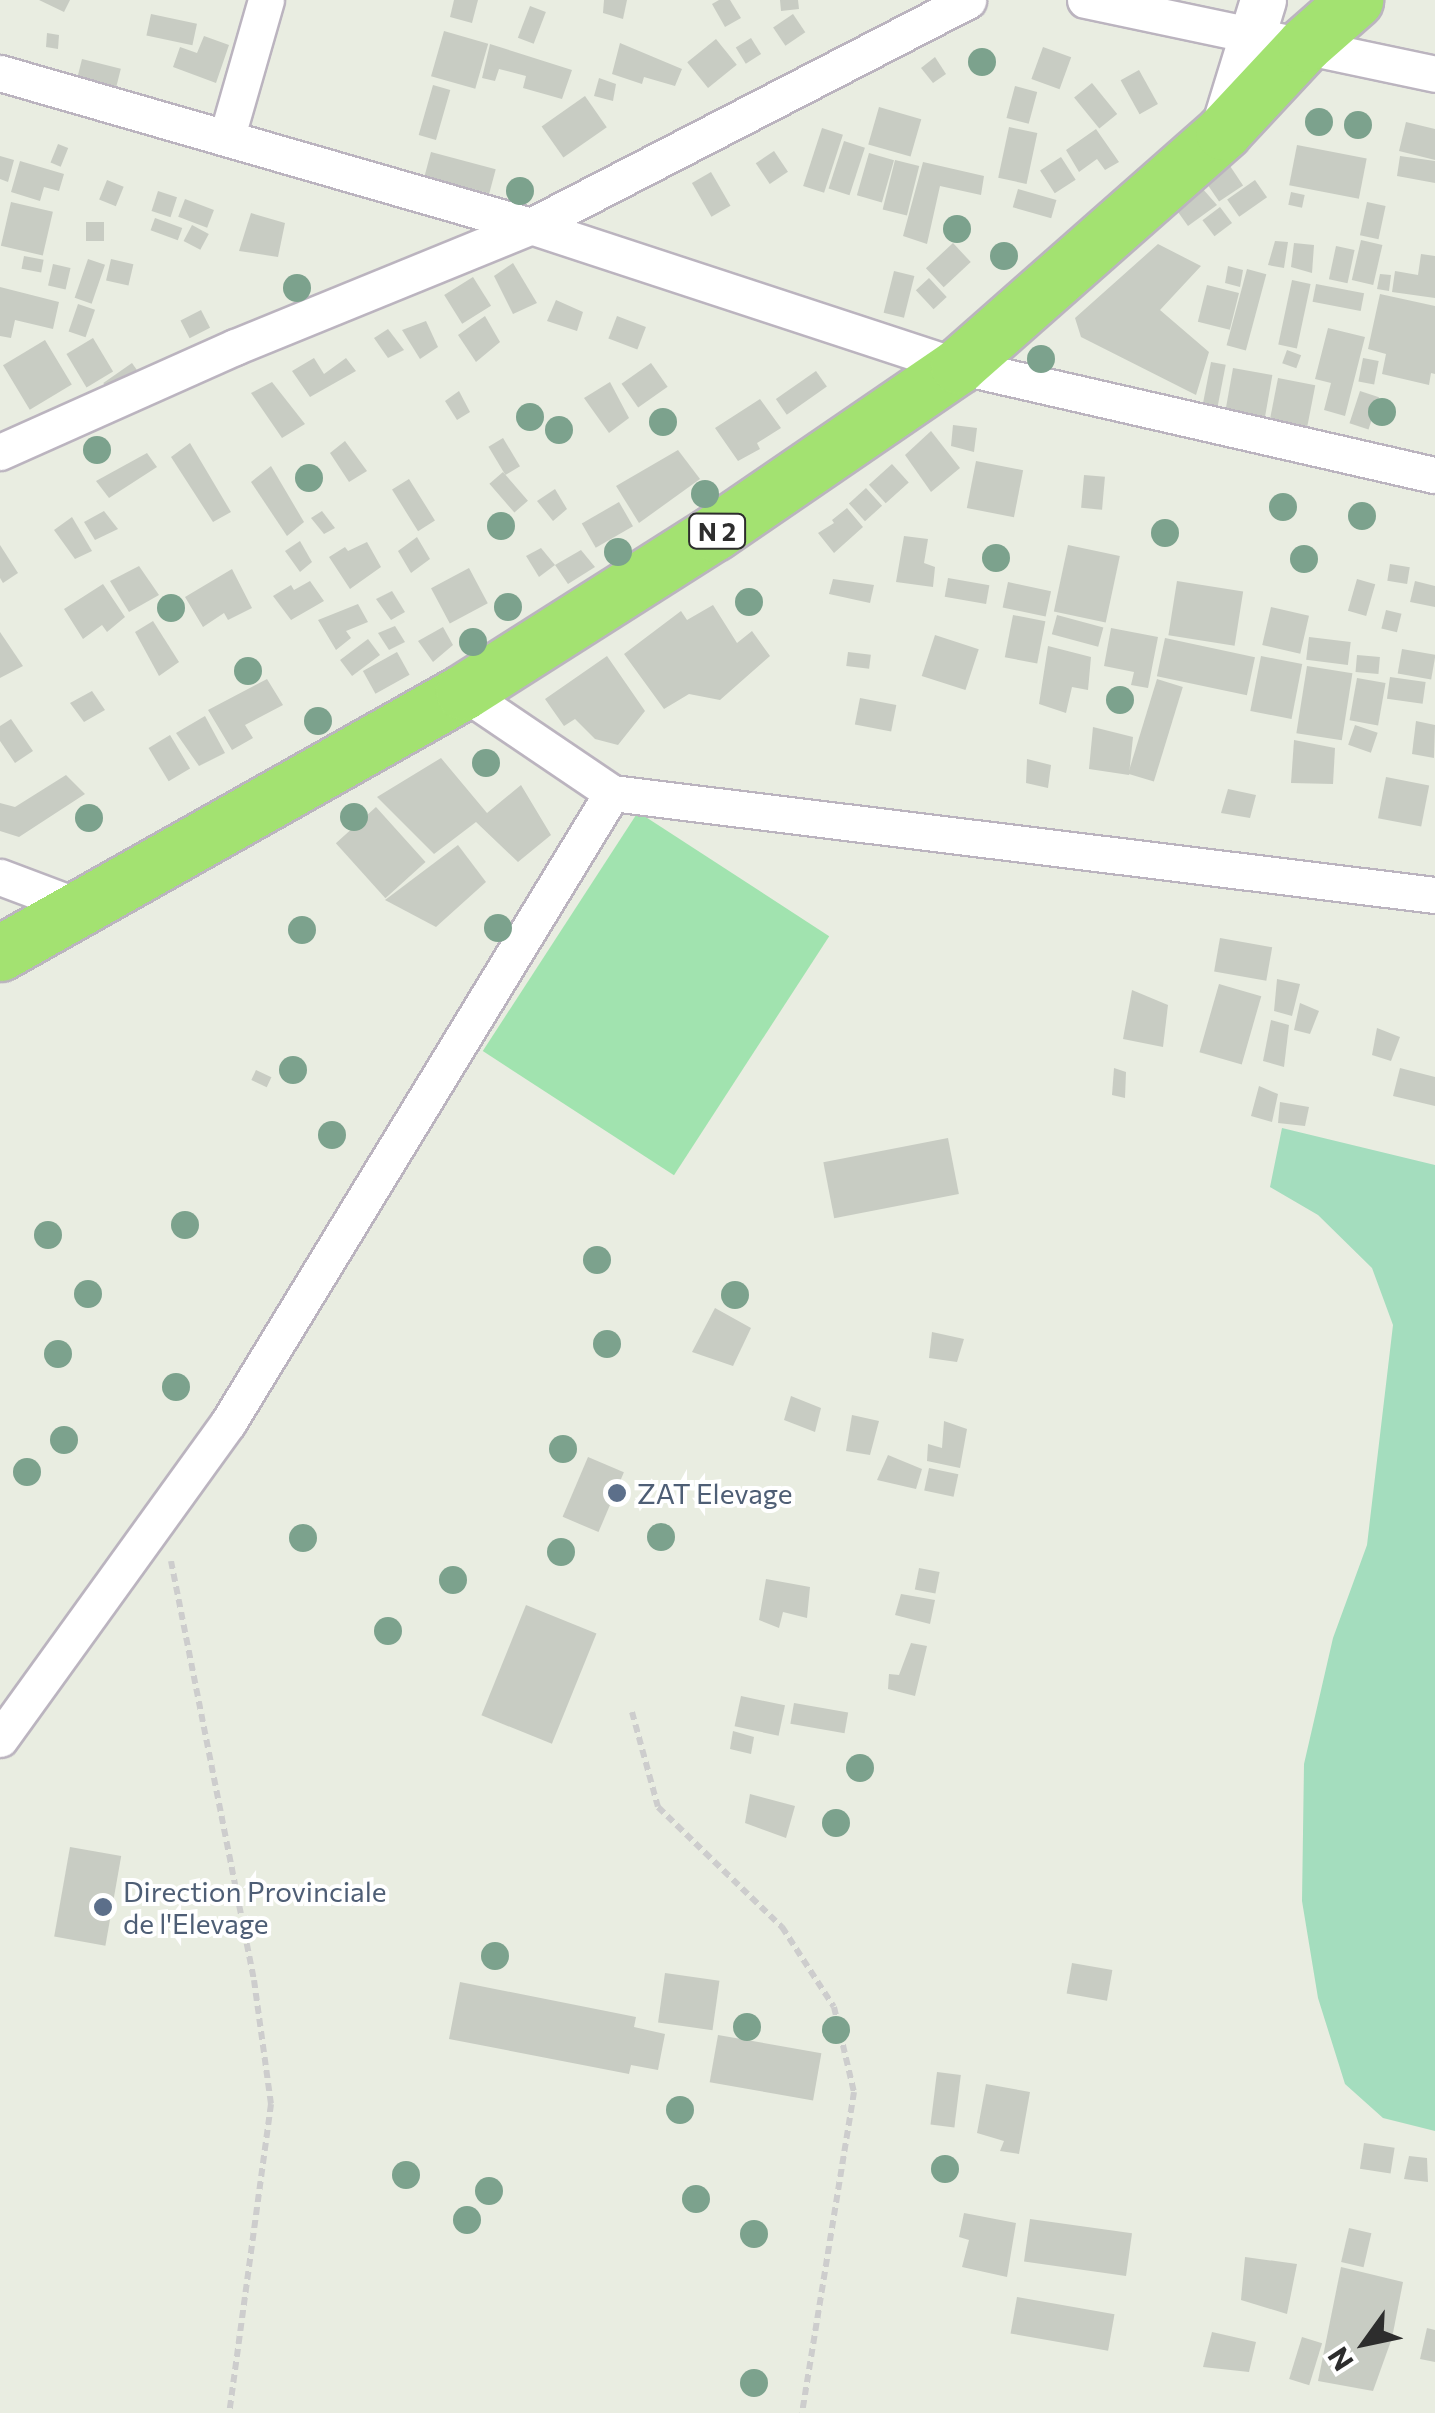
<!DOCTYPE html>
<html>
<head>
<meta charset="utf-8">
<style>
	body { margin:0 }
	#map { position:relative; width:1435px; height:2413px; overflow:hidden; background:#e9ede1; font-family:Commissioner,sans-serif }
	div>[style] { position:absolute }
	.green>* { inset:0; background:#a4ddbe }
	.pitch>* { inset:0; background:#a1e3af; transform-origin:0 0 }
	.building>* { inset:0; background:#c8ccc3; transform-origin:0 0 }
	.path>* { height:6px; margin-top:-3px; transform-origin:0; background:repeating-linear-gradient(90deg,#cdcdcd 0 8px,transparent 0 13px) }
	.roads { filter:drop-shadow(2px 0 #bbb4bf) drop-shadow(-2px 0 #bbb4bf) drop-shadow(0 2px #bbb4bf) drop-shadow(0 -2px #bbb4bf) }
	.minor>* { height:35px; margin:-17.5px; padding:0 17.5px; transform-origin:17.5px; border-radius:17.5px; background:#fff }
	.tertiary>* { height:45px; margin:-22.5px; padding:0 22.5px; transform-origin:22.5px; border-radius:22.5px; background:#fff }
	.primary>* { height:55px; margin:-27.5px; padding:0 27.5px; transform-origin:27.5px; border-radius:27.5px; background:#a3e271 }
	.trees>* { width:28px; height:28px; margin:-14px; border-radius:50%; background:#7ca28d }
	.dots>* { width:28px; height:28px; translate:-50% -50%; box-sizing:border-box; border:5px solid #fff; border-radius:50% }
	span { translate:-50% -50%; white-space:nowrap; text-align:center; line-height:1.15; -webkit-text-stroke:8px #fff; paint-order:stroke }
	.shield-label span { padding:2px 8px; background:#fff; border:2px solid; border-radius:8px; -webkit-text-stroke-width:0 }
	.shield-label { font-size:25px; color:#2d2d2d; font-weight:700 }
	.service-label { font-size:28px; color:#4e5e75 }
	.left { translate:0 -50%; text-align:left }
	.north { position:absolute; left:1315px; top:2293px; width:100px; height:100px; -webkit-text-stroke:8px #fff; paint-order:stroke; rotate:237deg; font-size:28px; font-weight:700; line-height:40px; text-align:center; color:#2d2d2d }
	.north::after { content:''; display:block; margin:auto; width:35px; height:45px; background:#2d2d2d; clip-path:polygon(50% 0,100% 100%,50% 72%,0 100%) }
</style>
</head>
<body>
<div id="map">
	<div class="green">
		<i style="clip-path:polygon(1282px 1128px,1435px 1165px,1435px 2131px,1383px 2118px,1345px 2084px,1318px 1998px,1302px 1901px,1304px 1764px,1333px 1638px,1367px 1545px,1393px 1325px,1372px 1268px,1318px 1215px,1270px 1187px)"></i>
	</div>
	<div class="pitch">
		<i style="left:638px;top:812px;width:228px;height:285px;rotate:33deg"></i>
	</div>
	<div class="building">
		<i style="clip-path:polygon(39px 0,70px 0,64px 12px)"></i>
		<i style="clip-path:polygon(454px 0,478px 0,472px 23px,450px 17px)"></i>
		<i style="clip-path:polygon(604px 0,627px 0,623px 19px,603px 13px)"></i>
		<i style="clip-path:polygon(719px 0,730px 0,741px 18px,725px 27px,712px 4px)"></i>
		<i style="clip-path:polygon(780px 0,798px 0,799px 9px,781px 11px)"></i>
		<i style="left:530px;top:6px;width:17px;height:34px;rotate:21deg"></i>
		<i style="left:151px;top:14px;width:47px;height:22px;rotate:12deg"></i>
		<i style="left:793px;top:14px;width:22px;height:24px;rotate:56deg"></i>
		<i style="left:444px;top:31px;width:46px;height:47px;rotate:16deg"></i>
		<i style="clip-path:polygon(47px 33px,59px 35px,58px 49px,46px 47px)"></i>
		<i style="clip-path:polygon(204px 36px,229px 45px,216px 83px,173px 67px,180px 47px,197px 53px)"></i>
		<i style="left:751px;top:38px;width:19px;height:18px;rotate:58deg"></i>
		<i style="left:716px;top:39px;width:33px;height:37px;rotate:51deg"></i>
		<i style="clip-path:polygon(620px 43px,682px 69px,675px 86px,644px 77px,642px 84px,612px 74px)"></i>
		<i style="clip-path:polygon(490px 44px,572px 70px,562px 99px,523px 88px,526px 76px,499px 69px,495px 81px,482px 78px)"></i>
		<i style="left:1043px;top:47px;width:30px;height:34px;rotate:20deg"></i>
		<i style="clip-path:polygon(935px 57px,946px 74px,933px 83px,921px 68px)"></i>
		<i style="left:82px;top:59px;width:40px;height:22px;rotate:14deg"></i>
		<i style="left:1139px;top:70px;width:39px;height:21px;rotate:61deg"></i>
		<i style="clip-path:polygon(599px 78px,616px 84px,613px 101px,594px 96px)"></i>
		<i style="left:1092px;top:83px;width:40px;height:23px;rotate:51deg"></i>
		<i style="left:433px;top:85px;width:18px;height:52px;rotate:16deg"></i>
		<i style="left:1015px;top:86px;width:23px;height:33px;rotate:15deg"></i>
		<i style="left:585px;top:96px;width:38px;height:53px;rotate:55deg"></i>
		<i style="left:879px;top:107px;width:44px;height:39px;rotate:16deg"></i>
		<i style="clip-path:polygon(1406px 122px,1435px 129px,1435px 160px,1399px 151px)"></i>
		<i style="left:1009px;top:127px;width:29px;height:52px;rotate:12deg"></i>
		<i style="left:822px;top:128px;width:22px;height:61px;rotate:18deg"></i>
		<i style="clip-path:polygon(1096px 129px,1119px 162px,1105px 170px,1097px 159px,1079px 172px,1066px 150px)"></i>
		<i style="left:844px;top:141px;width:22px;height:50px;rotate:18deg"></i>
		<i style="left:58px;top:144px;width:11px;height:20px;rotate:22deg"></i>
		<i style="left:1297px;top:145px;width:71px;height:41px;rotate:11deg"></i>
		<i style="left:774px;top:151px;width:25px;height:22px;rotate:56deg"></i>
		<i style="left:431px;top:152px;width:67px;height:25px;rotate:15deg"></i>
		<i style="left:869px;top:153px;width:26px;height:44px;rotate:16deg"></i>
		<i style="clip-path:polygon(0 156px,14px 160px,8px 182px,0 179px)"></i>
		<i style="clip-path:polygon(1400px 156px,1435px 161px,1435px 183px,1397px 176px)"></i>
		<i style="left:1061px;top:157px;width:27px;height:25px;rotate:57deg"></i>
		<i style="left:895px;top:160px;width:25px;height:51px;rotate:14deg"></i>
		<i style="clip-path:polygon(20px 161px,64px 174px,59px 191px,44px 187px,40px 201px,11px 192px)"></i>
		<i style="clip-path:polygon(923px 162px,984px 176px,981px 195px,940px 186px,927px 244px,903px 236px)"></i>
		<i style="left:1228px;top:163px;width:27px;height:29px;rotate:56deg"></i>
		<i style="left:711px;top:172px;width:39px;height:22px;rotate:60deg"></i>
		<i style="left:107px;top:180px;width:18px;height:21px;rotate:22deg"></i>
		<i style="left:1255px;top:180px;width:21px;height:34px;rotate:55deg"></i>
		<i style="clip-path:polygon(1202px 188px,1217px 205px,1188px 226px,1173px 205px)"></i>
		<i style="left:1018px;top:189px;width:40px;height:19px;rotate:16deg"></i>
		<i style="left:158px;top:191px;width:20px;height:21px;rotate:18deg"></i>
		<i style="left:1291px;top:192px;width:14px;height:13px;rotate:12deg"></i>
		<i style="left:185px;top:199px;width:31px;height:19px;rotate:21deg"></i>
		<i style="left:11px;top:202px;width:43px;height:45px;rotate:13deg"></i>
		<i style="left:1367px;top:202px;width:19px;height:34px;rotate:12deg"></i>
		<i style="left:1220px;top:207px;width:20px;height:22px;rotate:53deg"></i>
		<i style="clip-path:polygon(251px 213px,285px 223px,278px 257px,239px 251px)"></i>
		<i style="left:155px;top:218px;width:29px;height:13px;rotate:20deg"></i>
		<i style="left:86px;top:222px;width:18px;height:19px"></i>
		<i style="left:192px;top:225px;width:19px;height:18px;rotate:28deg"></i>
		<i style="left:1361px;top:240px;width:22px;height:41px;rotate:13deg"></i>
		<i style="clip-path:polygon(1275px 241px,1288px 242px,1284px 268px,1268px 265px)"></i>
		<i style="left:953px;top:243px;width:26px;height:37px;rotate:47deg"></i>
		<i style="clip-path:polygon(1294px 243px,1314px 245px,1312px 273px,1291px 267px)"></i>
		<i style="clip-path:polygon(1158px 244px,1201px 266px,1160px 310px,1209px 352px,1196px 395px,1081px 337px,1075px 318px)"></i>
		<i style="left:1336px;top:246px;width:19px;height:34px;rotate:12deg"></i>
		<i style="clip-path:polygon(1421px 254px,1435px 256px,1435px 298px,1392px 292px,1395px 271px,1418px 275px)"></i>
		<i style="left:24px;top:256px;width:20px;height:13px;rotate:11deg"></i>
		<i style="left:88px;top:259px;width:18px;height:41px;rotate:19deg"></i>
		<i style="left:111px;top:259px;width:23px;height:22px;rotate:13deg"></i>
		<i style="clip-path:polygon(513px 263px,537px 303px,513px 314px,494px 276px)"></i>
		<i style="left:53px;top:264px;width:18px;height:22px;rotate:13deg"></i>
		<i style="clip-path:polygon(1228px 266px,1243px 270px,1240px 287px,1225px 283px)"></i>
		<i style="left:1247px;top:269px;width:20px;height:79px;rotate:15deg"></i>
		<i style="left:894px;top:271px;width:21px;height:43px;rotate:14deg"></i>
		<i style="clip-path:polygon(1380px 274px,1391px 275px,1389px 291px,1377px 289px)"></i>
		<i style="left:473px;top:277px;width:34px;height:34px;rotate:58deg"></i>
		<i style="left:929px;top:278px;width:26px;height:18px;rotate:47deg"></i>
		<i style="left:1292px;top:280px;width:19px;height:66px;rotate:12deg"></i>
		<i style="left:1316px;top:284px;width:49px;height:18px;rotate:11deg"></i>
		<i style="left:1207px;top:285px;width:33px;height:38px;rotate:14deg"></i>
		<i style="clip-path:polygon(0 287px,59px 302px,53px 329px,15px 320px,11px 338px,0 336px)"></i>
		<i style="clip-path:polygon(1380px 294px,1435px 306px,1435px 374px,1431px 373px,1429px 385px,1382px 374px,1386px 354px,1368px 349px)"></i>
		<i style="clip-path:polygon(556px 300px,583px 312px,577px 331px,547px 321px)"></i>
		<i style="left:78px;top:304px;width:18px;height:29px;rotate:19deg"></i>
		<i style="left:201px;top:310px;width:20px;height:23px;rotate:63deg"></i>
		<i style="clip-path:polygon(485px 316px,500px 342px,476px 362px,458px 335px)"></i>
		<i style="left:617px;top:316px;width:31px;height:24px;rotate:21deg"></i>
		<i style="clip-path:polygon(426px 321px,438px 347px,420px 359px,402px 330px)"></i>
		<i style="clip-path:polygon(1328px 328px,1365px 337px,1345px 416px,1324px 410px,1331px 383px,1315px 379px)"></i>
		<i style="clip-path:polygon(388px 329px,404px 350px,388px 358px,374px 338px)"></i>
		<i style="left:93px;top:338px;width:39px;height:31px;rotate:59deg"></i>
		<i style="left:45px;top:340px;width:52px;height:49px;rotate:59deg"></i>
		<i style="left:1287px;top:350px;width:15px;height:14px;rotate:20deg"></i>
		<i style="clip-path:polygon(314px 358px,324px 374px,346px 358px,356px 371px,310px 397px,292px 371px)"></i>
		<i style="left:1363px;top:358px;width:16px;height:24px;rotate:11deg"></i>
		<i style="left:1211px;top:362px;width:15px;height:44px;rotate:11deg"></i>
		<i style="left:132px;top:363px;width:21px;height:35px;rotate:55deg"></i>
		<i style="left:651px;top:363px;width:29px;height:36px;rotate:55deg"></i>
		<i style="left:1233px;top:368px;width:40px;height:44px;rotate:10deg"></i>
		<i style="left:816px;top:371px;width:19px;height:49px;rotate:55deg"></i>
		<i style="left:1278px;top:378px;width:38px;height:44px;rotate:11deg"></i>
		<i style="clip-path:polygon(272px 382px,305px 424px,282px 438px,251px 393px)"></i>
		<i style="clip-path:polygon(610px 382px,629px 418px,609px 433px,584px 398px)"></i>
		<i style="clip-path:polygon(459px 391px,470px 412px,457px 420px,445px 401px)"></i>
		<i style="left:1360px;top:391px;width:20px;height:34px;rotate:18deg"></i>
		<i style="clip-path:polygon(760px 399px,781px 428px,757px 443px,760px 449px,738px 461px,715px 428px)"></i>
		<i style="clip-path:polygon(953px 425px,977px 428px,974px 452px,951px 446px)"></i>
		<i style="clip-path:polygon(931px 431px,960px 468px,931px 492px,905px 455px)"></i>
		<i style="left:503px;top:438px;width:33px;height:17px;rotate:59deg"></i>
		<i style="clip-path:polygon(345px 441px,367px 471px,349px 482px,330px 453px)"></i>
		<i style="clip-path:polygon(190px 443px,231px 512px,213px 522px,171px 457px)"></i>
		<i style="clip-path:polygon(678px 450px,700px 479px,639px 523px,616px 486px)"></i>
		<i style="clip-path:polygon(147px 453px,157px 467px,109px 498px,96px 481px)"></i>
		<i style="left:976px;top:461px;width:48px;height:48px;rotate:11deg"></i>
		<i style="left:892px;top:464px;width:25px;height:31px;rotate:48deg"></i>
		<i style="clip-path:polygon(271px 466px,304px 522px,287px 536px,251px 482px)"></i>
		<i style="left:503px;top:472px;width:38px;height:18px;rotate:49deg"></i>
		<i style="left:1084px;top:475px;width:21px;height:33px;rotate:5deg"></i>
		<i style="left:409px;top:479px;width:49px;height:20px;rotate:58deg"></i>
		<i style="left:866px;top:488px;width:24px;height:23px;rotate:48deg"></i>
		<i style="clip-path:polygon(555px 489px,567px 509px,553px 521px,537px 501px)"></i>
		<i style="left:619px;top:502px;width:28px;height:43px;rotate:60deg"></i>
		<i style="clip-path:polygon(847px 508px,863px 527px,834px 553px,818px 533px,834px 523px,832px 520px)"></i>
		<i style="clip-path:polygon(104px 511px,118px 529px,95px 540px,84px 522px)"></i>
		<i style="clip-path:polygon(322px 511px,335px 528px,324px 534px,311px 518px)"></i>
		<i style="clip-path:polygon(72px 517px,92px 551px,75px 559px,54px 530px)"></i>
		<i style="clip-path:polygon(904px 536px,928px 539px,924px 563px,935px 567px,933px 587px,896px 582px)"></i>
		<i style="clip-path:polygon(417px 537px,430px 559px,411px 573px,398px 551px)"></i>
		<i style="clip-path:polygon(300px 541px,312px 562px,300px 572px,285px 551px)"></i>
		<i style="clip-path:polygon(367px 542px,381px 567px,350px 589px,329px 557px,345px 547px,348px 551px)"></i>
		<i style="clip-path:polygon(0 545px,18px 573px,3px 583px,0 578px)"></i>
		<i style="left:1068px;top:545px;width:53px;height:68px;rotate:12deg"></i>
		<i style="clip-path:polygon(541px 548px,555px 565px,539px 577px,526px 556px)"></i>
		<i style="clip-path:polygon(581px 550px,595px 567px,568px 584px,555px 565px)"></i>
		<i style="left:1390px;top:564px;width:20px;height:17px;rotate:9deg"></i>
		<i style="clip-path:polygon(139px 566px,159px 595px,129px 612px,110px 581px)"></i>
		<i style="left:469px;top:568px;width:40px;height:43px;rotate:62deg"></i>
		<i style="clip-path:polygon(232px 569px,252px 608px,228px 620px,224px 613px,203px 627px,185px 597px)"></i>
		<i style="left:948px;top:578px;width:42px;height:19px;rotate:10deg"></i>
		<i style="clip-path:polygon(833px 579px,874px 585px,870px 603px,829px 594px)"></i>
		<i style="left:1357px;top:579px;width:19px;height:33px;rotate:16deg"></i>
		<i style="clip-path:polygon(310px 581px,324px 601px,291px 620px,273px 596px,291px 585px,294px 590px)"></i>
		<i style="left:1177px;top:581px;width:67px;height:55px;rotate:9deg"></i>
		<i style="clip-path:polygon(1415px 581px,1435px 586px,1435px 607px,1410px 602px)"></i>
		<i style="left:1008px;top:582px;width:44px;height:26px;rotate:12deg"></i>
		<i style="clip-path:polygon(103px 584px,125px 617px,107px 632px,102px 625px,83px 639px,64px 609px)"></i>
		<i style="clip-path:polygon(392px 591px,405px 612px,391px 620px,376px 599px)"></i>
		<i style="clip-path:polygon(358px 604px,368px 622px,346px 631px,351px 638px,336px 650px,318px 620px)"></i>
		<i style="clip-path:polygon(713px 605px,737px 643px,752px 631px,770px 656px,720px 700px,689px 694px,664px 709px,624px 654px,681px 611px,687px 620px)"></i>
		<i style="left:1271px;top:607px;width:39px;height:39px;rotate:13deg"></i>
		<i style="left:1386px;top:610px;width:16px;height:19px;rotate:14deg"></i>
		<i style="left:1013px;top:615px;width:33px;height:43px;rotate:11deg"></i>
		<i style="left:1057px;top:615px;width:48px;height:20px;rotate:15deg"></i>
		<i style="clip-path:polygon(153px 621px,179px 662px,159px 676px,135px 632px)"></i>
		<i style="clip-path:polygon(395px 626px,405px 642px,389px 650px,378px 633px)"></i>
		<i style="clip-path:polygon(443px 627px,453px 645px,433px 662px,418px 641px)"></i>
		<i style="clip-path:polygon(1111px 628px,1158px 637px,1148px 688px,1131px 685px,1134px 672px,1104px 666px)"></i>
		<i style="clip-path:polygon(0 632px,23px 666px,0 678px)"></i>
		<i style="left:935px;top:635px;width:46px;height:43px;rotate:18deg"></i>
		<i style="left:1309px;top:637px;width:42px;height:23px;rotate:7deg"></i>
		<i style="left:1165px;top:638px;width:92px;height:39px;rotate:12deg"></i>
		<i style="left:368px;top:639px;width:20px;height:35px;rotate:53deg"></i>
		<i style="clip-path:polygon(1048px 646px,1091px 657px,1088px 690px,1072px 687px,1066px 713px,1039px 704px)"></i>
		<i style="left:1402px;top:649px;width:34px;height:25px;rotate:10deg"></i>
		<i style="left:397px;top:652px;width:26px;height:39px;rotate:61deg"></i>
		<i style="left:848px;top:652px;width:23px;height:14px;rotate:7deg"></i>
		<i style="left:1357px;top:655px;width:23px;height:17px;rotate:5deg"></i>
		<i style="clip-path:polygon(607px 656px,645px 711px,618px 745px,595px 739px,575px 719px,564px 726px,545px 699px)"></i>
		<i style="left:1261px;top:656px;width:42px;height:56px;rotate:11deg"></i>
		<i style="left:1307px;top:666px;width:46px;height:68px;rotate:9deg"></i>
		<i style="left:1390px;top:677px;width:36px;height:22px;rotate:8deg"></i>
		<i style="left:1357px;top:678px;width:29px;height:43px;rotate:10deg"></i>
		<i style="clip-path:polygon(267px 679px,283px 705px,245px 725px,253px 738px,232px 750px,208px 710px)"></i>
		<i style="left:1157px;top:679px;width:27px;height:99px;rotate:17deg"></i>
		<i style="clip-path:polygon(92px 691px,105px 710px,84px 722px,70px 703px)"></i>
		<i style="left:860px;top:698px;width:37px;height:27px;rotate:11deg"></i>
		<i style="clip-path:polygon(205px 716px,225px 753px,199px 766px,176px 733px)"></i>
		<i style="clip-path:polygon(11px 719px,33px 751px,15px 763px,0 741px,0 726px)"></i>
		<i style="clip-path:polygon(1416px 721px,1435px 725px,1434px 758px,1412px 754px)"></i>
		<i style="left:1355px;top:725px;width:24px;height:21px;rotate:19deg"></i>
		<i style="clip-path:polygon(1093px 727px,1133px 737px,1129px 775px,1089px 769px)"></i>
		<i style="left:170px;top:735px;width:39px;height:25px;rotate:59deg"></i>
		<i style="clip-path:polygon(1294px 740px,1335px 748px,1333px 784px,1291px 783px)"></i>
		<i style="clip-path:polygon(441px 758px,487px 813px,521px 785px,551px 835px,518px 862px,476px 822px,434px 854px,377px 797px)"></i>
		<i style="clip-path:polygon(1027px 759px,1051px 765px,1048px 788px,1026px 783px)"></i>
		<i style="clip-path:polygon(66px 775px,85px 794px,19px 837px,0 831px,0 803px,15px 807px)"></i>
		<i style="left:1386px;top:777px;width:44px;height:42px;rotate:11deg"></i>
		<i style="clip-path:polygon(1228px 789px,1256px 795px,1250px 818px,1221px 813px)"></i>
		<i style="left:376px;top:807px;width:74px;height:54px;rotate:48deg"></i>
		<i style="clip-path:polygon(458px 845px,486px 882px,436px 927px,385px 900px)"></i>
		<i style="left:1220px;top:938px;width:53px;height:34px;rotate:10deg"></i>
		<i style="clip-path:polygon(1277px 979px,1300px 984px,1292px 1016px,1274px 1011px)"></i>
		<i style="left:1219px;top:984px;width:44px;height:71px;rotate:16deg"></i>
		<i style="clip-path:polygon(1132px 990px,1168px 1005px,1163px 1047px,1123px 1039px)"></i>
		<i style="clip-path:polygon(1300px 1003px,1319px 1011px,1310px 1034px,1294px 1030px)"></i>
		<i style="clip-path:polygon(1271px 1020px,1289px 1025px,1284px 1067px,1263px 1061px)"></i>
		<i style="clip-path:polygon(1377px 1028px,1400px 1037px,1391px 1061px,1372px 1055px)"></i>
		<i style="clip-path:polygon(1114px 1068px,1126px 1072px,1125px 1098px,1112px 1095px)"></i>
		<i style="clip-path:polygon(1400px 1068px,1435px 1077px,1435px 1106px,1393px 1096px)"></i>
		<i style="left:256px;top:1070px;width:17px;height:11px;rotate:25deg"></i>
		<i style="clip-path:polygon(1259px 1086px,1278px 1094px,1272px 1122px,1251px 1116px)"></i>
		<i style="clip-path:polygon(1280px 1102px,1309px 1107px,1305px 1126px,1278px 1123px)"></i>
		<i style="left:948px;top:1138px;width:57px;height:127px;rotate:79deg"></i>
		<i style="clip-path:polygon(715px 1308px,751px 1328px,733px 1366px,692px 1352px)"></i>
		<i style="clip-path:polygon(932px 1332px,964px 1339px,957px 1362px,929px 1358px)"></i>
		<i style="clip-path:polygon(791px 1396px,821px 1408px,815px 1432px,784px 1420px)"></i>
		<i style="clip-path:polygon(852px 1415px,879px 1421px,870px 1455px,846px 1451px)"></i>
		<i style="clip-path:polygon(944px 1421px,967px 1429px,960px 1468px,927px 1461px,928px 1444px,942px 1448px)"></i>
		<i style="clip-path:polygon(888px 1455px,922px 1469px,916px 1489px,877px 1480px)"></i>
		<i style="left:588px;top:1457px;width:39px;height:65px;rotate:23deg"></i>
		<i style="left:929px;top:1468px;width:30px;height:23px;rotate:12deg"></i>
		<i style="left:919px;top:1568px;width:21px;height:22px;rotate:11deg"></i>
		<i style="clip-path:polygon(766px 1579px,810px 1587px,807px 1618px,783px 1612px,779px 1628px,759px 1620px)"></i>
		<i style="clip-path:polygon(901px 1594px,935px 1600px,930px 1624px,895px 1615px)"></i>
		<i style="left:526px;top:1605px;width:76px;height:119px;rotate:22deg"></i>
		<i style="clip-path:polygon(911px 1643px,927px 1646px,915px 1696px,888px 1689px,889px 1674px,899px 1675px)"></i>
		<i style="left:741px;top:1696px;width:45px;height:31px;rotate:12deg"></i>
		<i style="left:794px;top:1703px;width:55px;height:21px;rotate:10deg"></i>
		<i style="clip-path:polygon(733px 1731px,754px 1737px,751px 1754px,730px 1749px)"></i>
		<i style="clip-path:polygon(750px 1794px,795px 1806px,786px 1838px,745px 1823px)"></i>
		<i style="left:70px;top:1847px;width:52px;height:91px;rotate:10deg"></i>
		<i style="left:1072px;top:1963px;width:41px;height:31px;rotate:10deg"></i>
		<i style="left:665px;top:1973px;width:55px;height:50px;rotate:8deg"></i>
		<i style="clip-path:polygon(460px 1982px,636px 2017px,634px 2027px,665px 2034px,658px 2070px,631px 2065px,629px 2074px,449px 2039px)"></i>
		<i style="left:718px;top:2035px;width:105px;height:48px;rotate:10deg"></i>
		<i style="left:937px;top:2072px;width:24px;height:53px;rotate:7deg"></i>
		<i style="clip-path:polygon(986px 2084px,1030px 2092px,1019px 2154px,1000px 2151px,1004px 2141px,977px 2133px)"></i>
		<i style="left:1364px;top:2143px;width:31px;height:26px;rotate:9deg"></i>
		<i style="clip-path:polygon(1409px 2156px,1427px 2158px,1428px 2182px,1404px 2179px)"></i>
		<i style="clip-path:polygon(964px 2213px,1016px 2223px,1007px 2277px,962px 2267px,969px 2240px,959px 2237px)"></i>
		<i style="left:1030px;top:2219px;width:103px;height:43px;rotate:8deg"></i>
		<i style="left:1349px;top:2228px;width:23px;height:35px;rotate:13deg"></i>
		<i style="clip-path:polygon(1245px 2257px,1297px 2264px,1287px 2314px,1241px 2300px)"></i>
		<i style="clip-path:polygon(1341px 2267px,1403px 2282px,1392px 2338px,1373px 2391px,1318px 2381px)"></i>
		<i style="left:1017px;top:2297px;width:99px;height:37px;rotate:10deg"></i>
		<i style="clip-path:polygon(1427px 2328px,1435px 2330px,1435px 2362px,1420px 2359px)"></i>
		<i style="clip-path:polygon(1212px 2332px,1256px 2342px,1249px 2372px,1203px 2367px)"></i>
		<i style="left:1302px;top:2337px;width:21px;height:44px;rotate:17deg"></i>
	</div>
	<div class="path">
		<i style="left:171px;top:1561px;width:427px;rotate:78.8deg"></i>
		<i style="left:254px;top:1980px;width:125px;rotate:82.2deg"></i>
		<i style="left:271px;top:2104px;width:312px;rotate:97.7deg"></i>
		<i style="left:632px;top:1712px;width:98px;rotate:74.7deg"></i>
		<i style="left:658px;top:1807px;width:173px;rotate:44.1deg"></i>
		<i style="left:782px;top:1927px;width:95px;rotate:57deg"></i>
		<i style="left:834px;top:2007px;width:87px;rotate:76.8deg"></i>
		<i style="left:854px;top:2092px;width:325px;rotate:99.2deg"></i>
	</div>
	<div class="roads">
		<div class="minor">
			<i style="left:1085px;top:0;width:358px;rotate:11.9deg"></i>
			<i style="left:0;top:73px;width:553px;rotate:16.07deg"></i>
			<i style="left:531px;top:226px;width:449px;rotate:18.2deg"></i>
			<i style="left:958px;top:366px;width:489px;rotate:12.9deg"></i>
			<i style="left:227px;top:136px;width:141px;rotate:-74deg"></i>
			<i style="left:0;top:452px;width:257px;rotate:-24.1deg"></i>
			<i style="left:235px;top:347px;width:320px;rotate:-22.2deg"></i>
			<i style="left:531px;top:226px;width:492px;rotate:-27.3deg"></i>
			<i style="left:463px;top:692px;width:180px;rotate:34.1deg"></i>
			<i style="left:612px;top:793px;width:829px;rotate:7.07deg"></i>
			<i style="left:0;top:877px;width:91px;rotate:20.6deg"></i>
			<i style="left:0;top:1739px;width:390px;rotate:-54.2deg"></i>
			<i style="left:228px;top:1423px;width:738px;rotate:-58.64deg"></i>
		</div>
		<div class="tertiary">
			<i style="left:1223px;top:130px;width:136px;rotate:-72.9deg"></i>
		</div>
		<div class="primary">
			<i style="left:0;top:953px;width:531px;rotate:-29.41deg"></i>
			<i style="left:463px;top:692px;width:297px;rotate:-32.4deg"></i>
			<i style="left:714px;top:533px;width:296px;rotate:-34.4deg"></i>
			<i style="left:958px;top:366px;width:354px;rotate:-41.4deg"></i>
			<i style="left:1223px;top:132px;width:120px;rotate:-47deg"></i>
			<i style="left:1305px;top:44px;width:67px;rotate:-41.3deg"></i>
		</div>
	</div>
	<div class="trees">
		<i style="left:982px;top:62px"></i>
		<i style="left:1319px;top:122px"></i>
		<i style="left:1358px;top:125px"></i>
		<i style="left:520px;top:191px"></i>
		<i style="left:957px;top:229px"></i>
		<i style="left:1004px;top:256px"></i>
		<i style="left:297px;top:288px"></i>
		<i style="left:1041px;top:359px"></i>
		<i style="left:1382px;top:412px"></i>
		<i style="left:530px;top:417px"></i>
		<i style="left:663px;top:422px"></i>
		<i style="left:559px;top:430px"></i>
		<i style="left:97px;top:450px"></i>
		<i style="left:309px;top:478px"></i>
		<i style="left:705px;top:494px"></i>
		<i style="left:1283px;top:507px"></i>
		<i style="left:1362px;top:516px"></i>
		<i style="left:501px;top:526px"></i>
		<i style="left:1165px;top:533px"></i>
		<i style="left:618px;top:552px"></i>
		<i style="left:996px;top:558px"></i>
		<i style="left:1304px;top:559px"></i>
		<i style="left:749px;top:602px"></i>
		<i style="left:508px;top:607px"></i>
		<i style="left:171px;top:608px"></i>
		<i style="left:473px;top:642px"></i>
		<i style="left:248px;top:671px"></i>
		<i style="left:1120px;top:700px"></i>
		<i style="left:318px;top:721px"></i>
		<i style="left:486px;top:763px"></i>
		<i style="left:354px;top:817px"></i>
		<i style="left:89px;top:818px"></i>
		<i style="left:498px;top:928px"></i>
		<i style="left:302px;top:930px"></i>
		<i style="left:293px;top:1070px"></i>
		<i style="left:332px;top:1135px"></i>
		<i style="left:185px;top:1225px"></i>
		<i style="left:48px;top:1235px"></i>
		<i style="left:597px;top:1260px"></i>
		<i style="left:88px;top:1294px"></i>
		<i style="left:735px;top:1295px"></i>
		<i style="left:607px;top:1344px"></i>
		<i style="left:58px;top:1354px"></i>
		<i style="left:176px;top:1387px"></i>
		<i style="left:64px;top:1440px"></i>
		<i style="left:563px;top:1449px"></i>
		<i style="left:27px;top:1472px"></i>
		<i style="left:661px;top:1537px"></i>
		<i style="left:303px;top:1538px"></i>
		<i style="left:561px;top:1552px"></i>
		<i style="left:453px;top:1580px"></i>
		<i style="left:388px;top:1631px"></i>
		<i style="left:860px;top:1768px"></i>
		<i style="left:836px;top:1823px"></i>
		<i style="left:495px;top:1956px"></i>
		<i style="left:747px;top:2027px"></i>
		<i style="left:836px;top:2030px"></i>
		<i style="left:680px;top:2110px"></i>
		<i style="left:945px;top:2169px"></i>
		<i style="left:406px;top:2175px"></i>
		<i style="left:489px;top:2191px"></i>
		<i style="left:696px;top:2199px"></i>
		<i style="left:467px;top:2220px"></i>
		<i style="left:754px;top:2234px"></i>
		<i style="left:754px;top:2383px"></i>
	</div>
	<div class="dots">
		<i style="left:617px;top:1493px;background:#5c6f8a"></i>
		<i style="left:103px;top:1907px;background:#5c6f8a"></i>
	</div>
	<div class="shield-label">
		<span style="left:717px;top:531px">N 2</span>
	</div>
	<div class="service-label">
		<span class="left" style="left:637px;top:1493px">ZAT Elevage</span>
		<span class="left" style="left:123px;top:1907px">Direction Provinciale<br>de l'Elevage</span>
	</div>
	<div class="north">N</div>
</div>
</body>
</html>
